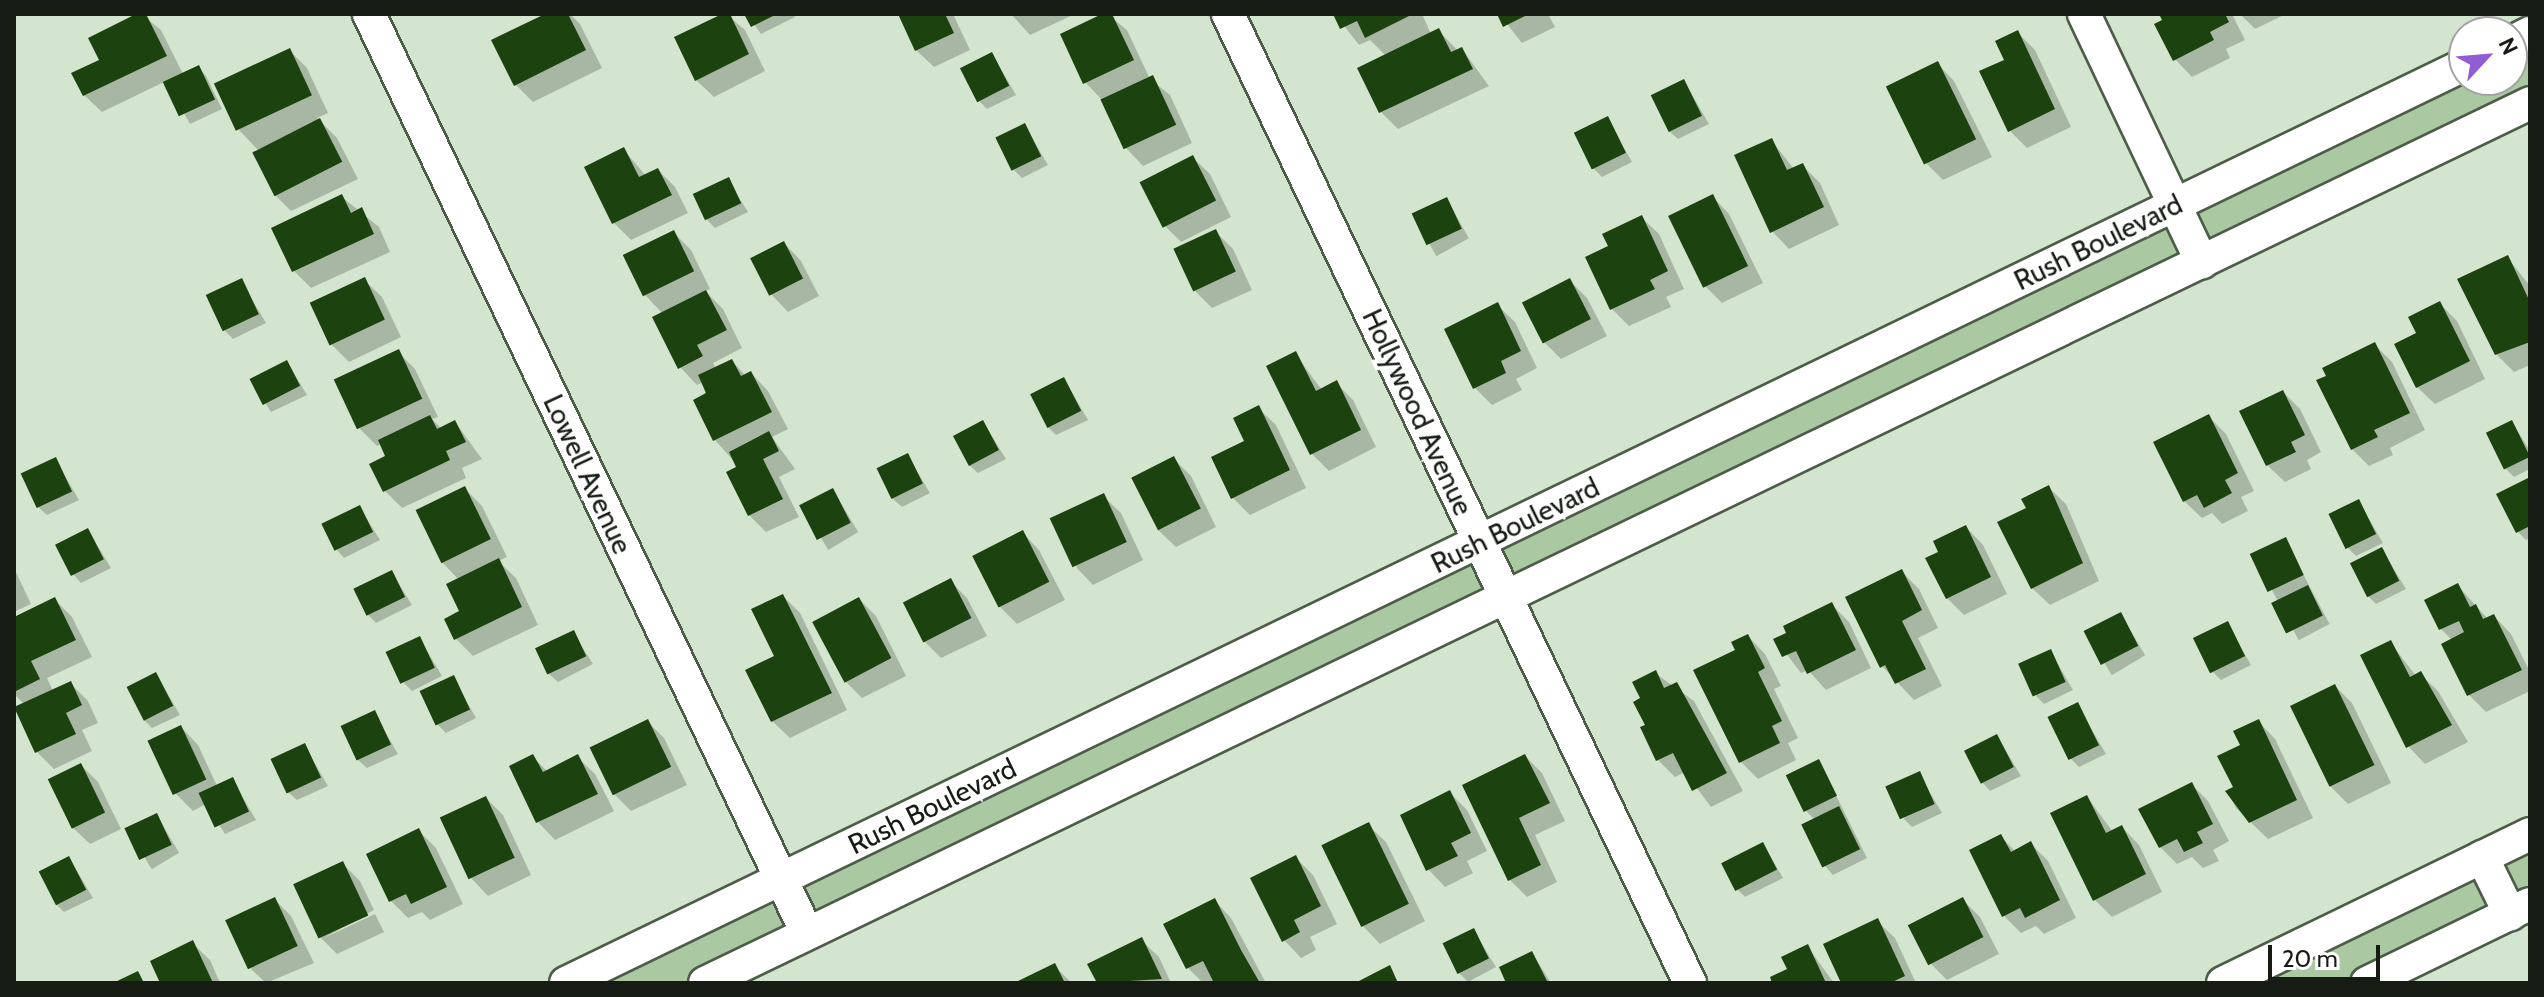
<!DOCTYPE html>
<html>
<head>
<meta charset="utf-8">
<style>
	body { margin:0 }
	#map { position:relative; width:2544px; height:997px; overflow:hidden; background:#d3e5ce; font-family:Cabin,sans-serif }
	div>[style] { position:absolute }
	.green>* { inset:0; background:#aac8a2 }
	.shadow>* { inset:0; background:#0003; transform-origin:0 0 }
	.building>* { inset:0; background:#1c420f; transform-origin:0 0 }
	.roads { filter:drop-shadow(2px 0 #4d5c48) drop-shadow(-2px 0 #4d5c48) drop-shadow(0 2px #4d5c48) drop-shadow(0 -2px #4d5c48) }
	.street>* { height:32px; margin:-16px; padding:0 16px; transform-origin:16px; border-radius:16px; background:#fff }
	span { translate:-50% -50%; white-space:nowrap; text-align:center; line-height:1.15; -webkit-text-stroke:8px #fff; paint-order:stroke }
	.street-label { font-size:28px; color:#161c14 }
	.frame { position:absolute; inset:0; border:16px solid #161c14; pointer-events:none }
	.north { position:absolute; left:2448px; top:16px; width:80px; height:80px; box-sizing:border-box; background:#fff; border:2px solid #a2a4a1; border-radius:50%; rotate:64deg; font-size:22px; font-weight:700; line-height:32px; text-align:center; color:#161c14 }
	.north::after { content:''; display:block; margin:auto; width:28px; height:36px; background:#915cd4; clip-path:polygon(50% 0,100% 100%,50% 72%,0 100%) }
	.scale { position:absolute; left:2268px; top:945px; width:112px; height:36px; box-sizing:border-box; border:4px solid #161c14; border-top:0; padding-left:10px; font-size:24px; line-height:28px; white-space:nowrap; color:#161c14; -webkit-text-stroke:6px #fff; paint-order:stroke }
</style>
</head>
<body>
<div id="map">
	<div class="green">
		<i style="clip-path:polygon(2530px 33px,2530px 103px,705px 983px,566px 983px,2464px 80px,2512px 80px,2512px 42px)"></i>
		<i style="clip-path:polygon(2530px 834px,2530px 904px,2367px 983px,2223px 983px)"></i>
	</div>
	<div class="shadow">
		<i style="clip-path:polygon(141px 14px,161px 30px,183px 74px,198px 67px,206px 76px,222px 109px,190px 124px,166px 81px,102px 112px,84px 95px,101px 61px)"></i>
		<i style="clip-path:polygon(549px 14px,570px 14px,580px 24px,602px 68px,533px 102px,516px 85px)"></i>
		<i style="clip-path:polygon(726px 14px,745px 30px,765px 71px,714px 97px,696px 80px)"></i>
		<i style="clip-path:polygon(747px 14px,794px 14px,795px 17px,761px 34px)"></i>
		<i style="clip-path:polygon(900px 14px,953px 14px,970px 50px,934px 67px,916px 50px)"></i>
		<i style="clip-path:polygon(1011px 14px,1075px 14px,1030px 35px)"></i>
		<i style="clip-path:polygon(1107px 14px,1127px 30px,1150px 79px,1170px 95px,1192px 143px,1143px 166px,1126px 148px,1102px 100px,1085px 82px)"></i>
		<i style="clip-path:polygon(1335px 14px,1422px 14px,1431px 34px,1439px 31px,1458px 51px,1462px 49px,1489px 86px,1398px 129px,1381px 112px,1386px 56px,1370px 40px,1359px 45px)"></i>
		<i style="clip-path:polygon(1499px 14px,1548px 14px,1555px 27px,1522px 43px)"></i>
		<i style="clip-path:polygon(2161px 14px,2232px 14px,2245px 40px,2226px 49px,2230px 58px,2192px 77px,2175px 59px)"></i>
		<i style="clip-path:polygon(2240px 14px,2286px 14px,2255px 29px)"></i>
		<i style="clip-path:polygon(2018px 33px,2035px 50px,2071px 127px,2027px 148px,2010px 131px,2007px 61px)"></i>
		<i style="clip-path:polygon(289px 50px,307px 68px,328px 113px,317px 118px,337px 138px,358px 179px,291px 211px,274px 194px,258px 150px,239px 130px)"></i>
		<i style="clip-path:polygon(992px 54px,1016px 95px,987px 109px,978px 100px)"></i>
		<i style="clip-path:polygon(1937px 63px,1954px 81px,1992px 157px,1943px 180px,1926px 163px)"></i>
		<i style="clip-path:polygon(1684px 81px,1709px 124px,1678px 139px,1669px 131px)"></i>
		<i style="clip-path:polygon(1607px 119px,1632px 162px,1602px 177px,1593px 168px)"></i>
		<i style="clip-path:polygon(1025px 126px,1048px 165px,1022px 178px,1014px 170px)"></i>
		<i style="clip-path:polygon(1771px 140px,1794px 169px,1802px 165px,1820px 183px,1839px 225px,1789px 249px,1772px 231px)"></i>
		<i style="clip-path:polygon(624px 150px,646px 176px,658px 170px,675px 187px,688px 213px,631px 240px,614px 223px)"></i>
		<i style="clip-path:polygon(1192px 157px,1210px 174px,1231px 217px,1181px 242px,1164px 225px)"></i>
		<i style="clip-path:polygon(728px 180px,748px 212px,715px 228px,707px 220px)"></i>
		<i style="clip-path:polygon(1712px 196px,1729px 214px,1763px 283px,1722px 303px,1705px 286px)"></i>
		<i style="clip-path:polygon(342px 197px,379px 227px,390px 252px,311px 288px,294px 271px)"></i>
		<i style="left:1447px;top:199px;width:45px;height:37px;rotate:61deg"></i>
		<i style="clip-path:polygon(1641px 217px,1659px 234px,1684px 289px,1666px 297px,1671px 307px,1629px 326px,1612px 309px,1610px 247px)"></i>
		<i style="clip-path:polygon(1216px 232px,1233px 249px,1252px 290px,1212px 308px,1195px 291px)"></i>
		<i style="clip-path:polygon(674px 233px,691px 250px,710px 289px,705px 291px,723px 309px,742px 348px,713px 363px,716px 369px,732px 361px,746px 376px,751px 373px,768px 391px,788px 429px,772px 437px,795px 469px,779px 477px,799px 517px,766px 532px,749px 515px,739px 467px,715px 440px,703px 382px,697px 385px,680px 367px,663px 314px,645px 295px)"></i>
		<i style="clip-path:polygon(784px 243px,801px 261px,819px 296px,788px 312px,771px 294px)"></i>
		<i style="clip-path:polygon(2507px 257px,2530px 286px,2530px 365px,2514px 372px,2496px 354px)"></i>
		<i style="clip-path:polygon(364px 280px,382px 297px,401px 337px,349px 362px,332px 345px,312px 305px)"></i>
		<i style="clip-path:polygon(241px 281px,266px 323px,233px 339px,225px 331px)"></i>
		<i style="clip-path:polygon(1570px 281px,1587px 298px,1607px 336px,1561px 359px,1544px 342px)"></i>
		<i style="clip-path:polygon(2440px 304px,2457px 321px,2485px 379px,2435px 404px,2417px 387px,2419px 334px)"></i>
		<i style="clip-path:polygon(1497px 305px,1515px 322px,1537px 368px,1516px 379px,1522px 390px,1492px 405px,1475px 388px)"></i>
		<i style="clip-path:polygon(2375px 345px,2392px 362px,2425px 430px,2390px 448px,2393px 455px,2369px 466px,2352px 449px)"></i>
		<i style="clip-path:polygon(398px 352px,415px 369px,438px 417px,432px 419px,442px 429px,455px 422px,482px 459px,462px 468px,466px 478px,402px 508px,385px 491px,372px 465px,388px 457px,382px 444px,377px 446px,360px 429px)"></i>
		<i style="clip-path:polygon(1295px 354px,1322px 390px,1336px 383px,1353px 400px,1376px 447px,1329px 471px,1312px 454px)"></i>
		<i style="clip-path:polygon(287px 362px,307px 395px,271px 412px,251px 380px)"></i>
		<i style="clip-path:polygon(1064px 379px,1088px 420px,1056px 435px,1048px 427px)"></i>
		<i style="clip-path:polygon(2283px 392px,2300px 409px,2321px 452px,2307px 460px,2311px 469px,2285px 482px,2267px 465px)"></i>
		<i style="clip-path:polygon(1258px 408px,1276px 425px,1306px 488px,1250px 515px,1233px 498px,1214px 458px,1247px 442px)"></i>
		<i style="clip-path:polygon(2209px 417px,2226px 434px,2254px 491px,2241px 497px,2248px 511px,2222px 524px,2212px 513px,2202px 518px,2184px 501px)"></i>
		<i style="clip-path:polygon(983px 422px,1006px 459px,978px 473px,969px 465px)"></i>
		<i style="clip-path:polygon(2512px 422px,2530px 451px,2530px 469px,2514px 477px,2505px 468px)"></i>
		<i style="clip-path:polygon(908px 456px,930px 493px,902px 507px,893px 499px)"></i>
		<i style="clip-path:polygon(55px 459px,79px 500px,47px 515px,38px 507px)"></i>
		<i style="clip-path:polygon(1174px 459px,1191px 476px,1216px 527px,1176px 547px,1158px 530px)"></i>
		<i style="clip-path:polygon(2530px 479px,2530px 538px,2526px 540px,2518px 532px)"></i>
		<i style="clip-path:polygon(2048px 487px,2066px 504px,2099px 581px,2050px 605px,2032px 588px,2029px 509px)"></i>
		<i style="clip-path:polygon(465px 489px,482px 506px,507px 557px,498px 561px,516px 578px,538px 625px,473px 656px,456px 639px,462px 612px,459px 580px,442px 562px,418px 511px)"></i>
		<i style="left:833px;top:490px;width:49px;height:35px;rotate:59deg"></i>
		<i style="clip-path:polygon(1103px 496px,1121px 513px,1143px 560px,1093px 585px,1076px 567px)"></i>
		<i style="clip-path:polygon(2359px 502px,2383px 543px,2356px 556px,2348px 548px)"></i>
		<i style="clip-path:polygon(360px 508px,380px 540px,344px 558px,336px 549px)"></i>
		<i style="clip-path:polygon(1966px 527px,1983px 545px,2007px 594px,1964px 615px,1947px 598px,1941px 553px)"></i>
		<i style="clip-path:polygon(88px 530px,111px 568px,81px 583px,73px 574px)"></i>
		<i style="clip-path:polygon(1022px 532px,1039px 550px,1065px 600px,1017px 624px,1000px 607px)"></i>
		<i style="left:2285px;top:540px;width:95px;height:35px;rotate:62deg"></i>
		<i style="clip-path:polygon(2382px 550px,2406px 589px,2376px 604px,2368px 596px)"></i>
		<i style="clip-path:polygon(14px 568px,31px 604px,14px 612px)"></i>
		<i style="clip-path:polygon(1901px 571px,1919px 589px,1938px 628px,1918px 638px,1942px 686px,1914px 700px,1882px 666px)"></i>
		<i style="clip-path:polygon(392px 573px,412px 605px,376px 623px,368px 615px)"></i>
		<i style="clip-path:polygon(950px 581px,967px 598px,987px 636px,941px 658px,924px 641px)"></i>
		<i style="clip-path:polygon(2458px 586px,2488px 619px,2494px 616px,2511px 634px,2530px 672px,2530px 691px,2486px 712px,2469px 695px,2452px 640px,2441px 629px)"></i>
		<i style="clip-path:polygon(783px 596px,800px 613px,847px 710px,790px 738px,772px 721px)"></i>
		<i style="clip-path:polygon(859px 599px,876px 616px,906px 676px,862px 698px,845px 681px)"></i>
		<i style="clip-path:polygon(55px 600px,72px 617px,92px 657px,47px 678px,53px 691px,71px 684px,88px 701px,98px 723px,82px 730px,92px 751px,54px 769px,36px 751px,25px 705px,14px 694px,14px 620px)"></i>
		<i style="clip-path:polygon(1832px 605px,1849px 622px,1871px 668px,1826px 690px,1808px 670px,1801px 673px,1776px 640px)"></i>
		<i style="left:2121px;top:615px;width:47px;height:39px;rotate:59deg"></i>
		<i style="clip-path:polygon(2227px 624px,2251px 665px,2221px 680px,2212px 671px)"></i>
		<i style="clip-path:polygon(573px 632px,593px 664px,558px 682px,549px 674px)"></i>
		<i style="clip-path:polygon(1748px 636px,1765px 654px,1781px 686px,1774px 689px,1798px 738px,1788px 743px,1796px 760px,1758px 779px,1741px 762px,1738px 651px)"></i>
		<i style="clip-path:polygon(420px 639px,442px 676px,412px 691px,404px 683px)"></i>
		<i style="clip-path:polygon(2390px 642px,2416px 676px,2420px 674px,2438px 691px,2468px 742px,2425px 764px,2408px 746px)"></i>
		<i style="clip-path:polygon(2051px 652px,2073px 690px,2044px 704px,2036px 696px)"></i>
		<i style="clip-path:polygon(1655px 673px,1694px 701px,1743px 791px,1711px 807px,1685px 772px,1675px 777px,1658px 760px,1647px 726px)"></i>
		<i style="clip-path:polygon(156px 674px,180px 715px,152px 728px,144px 720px)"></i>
		<i style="clip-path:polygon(453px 677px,476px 718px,446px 733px,437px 724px)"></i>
		<i style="clip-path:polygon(2335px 686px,2352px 703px,2391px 783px,2348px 804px,2331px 787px)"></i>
		<i style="clip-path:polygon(2077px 705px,2106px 754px,2079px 767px,2071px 759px)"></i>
		<i style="clip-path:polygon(374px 713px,398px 754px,367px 768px,358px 760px)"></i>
		<i style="clip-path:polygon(647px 721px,664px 738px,687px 785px,631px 811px,614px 794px)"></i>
		<i style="clip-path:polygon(2258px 721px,2275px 739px,2313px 818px,2268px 839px,2236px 808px,2228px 792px,2235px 788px,2243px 746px)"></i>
		<i style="clip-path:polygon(181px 727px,198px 745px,217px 786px,232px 779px,256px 820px,225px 834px,206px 804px,193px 811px,175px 793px)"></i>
		<i style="clip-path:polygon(1997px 736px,2021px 776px,1990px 791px,1982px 782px)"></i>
		<i style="clip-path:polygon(304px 745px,328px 786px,297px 800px,288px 792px)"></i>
		<i style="clip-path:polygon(1525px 756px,1542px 773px,1565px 821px,1535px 835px,1557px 882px,1527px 897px,1510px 880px)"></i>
		<i style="clip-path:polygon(533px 757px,548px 772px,577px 757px,595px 774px,614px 811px,555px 840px,538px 822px,511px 767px)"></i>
		<i style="clip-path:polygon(1819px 761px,1867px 858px,1833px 875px,1825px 866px,1815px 820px,1806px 811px)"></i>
		<i style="clip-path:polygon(81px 765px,98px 782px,121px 829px,90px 844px,72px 827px)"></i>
		<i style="clip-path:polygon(1919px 774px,1942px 813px,1912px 827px,1904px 819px)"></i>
		<i style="clip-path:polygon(2191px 784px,2208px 801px,2229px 841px,2213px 850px,2219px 861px,2203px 868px,2192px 857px,2177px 864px,2160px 847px)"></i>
		<i style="clip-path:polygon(1450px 793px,1467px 810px,1487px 851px,1467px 861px,1473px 873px,1445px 887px,1428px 869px)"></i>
		<i style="clip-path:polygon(2087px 797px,2113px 832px,2122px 827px,2139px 845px,2162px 892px,2112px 917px,2094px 899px)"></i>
		<i style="clip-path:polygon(486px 798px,503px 815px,531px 875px,488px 896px,471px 878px)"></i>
		<i style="left:157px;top:816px;width:43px;height:32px;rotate:59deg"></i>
		<i style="clip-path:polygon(1368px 825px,1386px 842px,1425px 921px,1380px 944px,1363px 926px,1324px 846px)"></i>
		<i style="clip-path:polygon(419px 831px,436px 848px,463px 904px,430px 920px,422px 912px,408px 918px,391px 901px)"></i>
		<i style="clip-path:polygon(2000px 836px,2016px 852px,2031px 844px,2048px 861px,2076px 918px,2044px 934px,2036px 926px,2021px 933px,2004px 916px)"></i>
		<i style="clip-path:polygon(1763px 844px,1783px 878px,1745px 897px,1737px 889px)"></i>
		<i style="clip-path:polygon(69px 858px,93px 898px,64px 912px,56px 904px)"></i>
		<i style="clip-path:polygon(1296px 858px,1313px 875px,1337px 924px,1310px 937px,1316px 950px,1301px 958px,1284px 940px)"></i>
		<i style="clip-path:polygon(343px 864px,360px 881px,374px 910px,324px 938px,375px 914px,384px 932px,337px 954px,320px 937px)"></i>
		<i style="clip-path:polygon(274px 899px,291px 916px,314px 963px,266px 983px,251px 969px)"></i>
		<i style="clip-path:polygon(1214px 900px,1231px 918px,1266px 983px,1203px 983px,1188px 968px)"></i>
		<i style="clip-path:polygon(1963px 900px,1980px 917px,1999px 954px,1947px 980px,1930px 963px)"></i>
		<i style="clip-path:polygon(1877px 921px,1895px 938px,1916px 983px,1843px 983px)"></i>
		<i style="clip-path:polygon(1473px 930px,1496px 967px,1468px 982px,1459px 973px)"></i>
		<i style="clip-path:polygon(1141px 940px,1159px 957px,1171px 983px,1099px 983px,1090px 965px)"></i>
		<i style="clip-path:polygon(192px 943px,210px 960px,220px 983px,163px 983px)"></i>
		<i style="clip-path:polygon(1807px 946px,1834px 983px,1775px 983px,1789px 970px)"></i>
		<i style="clip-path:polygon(1532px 953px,1551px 983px,1509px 983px)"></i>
		<i style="clip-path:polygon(1054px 966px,1072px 983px,1019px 983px)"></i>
	</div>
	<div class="building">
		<i style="clip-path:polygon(136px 14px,146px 14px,167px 56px,83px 96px,71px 73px,99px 60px,88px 38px)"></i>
		<i style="clip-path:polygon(545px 14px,568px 14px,586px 50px,514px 86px,491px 40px)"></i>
		<i style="clip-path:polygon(722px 14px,730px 14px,749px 54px,695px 81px,674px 37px)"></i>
		<i style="clip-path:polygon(744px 14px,777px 14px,751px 27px)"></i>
		<i style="clip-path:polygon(898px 14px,945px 14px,954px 33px,915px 51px)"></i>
		<i style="clip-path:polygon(1102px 14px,1112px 14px,1134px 60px,1083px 84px,1060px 34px)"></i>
		<i style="clip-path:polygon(1333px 14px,1413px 14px,1365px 38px,1357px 21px,1340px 29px)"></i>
		<i style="clip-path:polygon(1497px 14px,1529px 14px,1503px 27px)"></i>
		<i style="clip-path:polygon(2159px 14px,2225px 14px,2229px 22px,2210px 32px,2214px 40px,2173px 61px,2154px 24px,2162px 20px)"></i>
		<i style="clip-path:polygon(1439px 28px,1451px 52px,1462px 47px,1473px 69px,1379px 113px,1357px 68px)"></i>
		<i style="clip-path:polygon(2018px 30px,2055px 109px,2008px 132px,1979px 71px,2004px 60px,1995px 41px)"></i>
		<i style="left:290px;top:48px;width:52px;height:84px;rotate:65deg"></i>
		<i style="left:992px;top:52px;width:38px;height:36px;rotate:63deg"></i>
		<i style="left:1938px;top:61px;width:87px;height:58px;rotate:64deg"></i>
		<i style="left:199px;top:65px;width:38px;height:40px;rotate:65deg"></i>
		<i style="left:1153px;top:75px;width:55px;height:58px;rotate:65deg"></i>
		<i style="left:1684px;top:79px;width:41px;height:37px;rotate:64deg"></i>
		<i style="left:1608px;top:116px;width:41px;height:38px;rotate:64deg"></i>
		<i style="left:320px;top:118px;width:49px;height:76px;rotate:63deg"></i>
		<i style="left:1025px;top:123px;width:37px;height:33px;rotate:64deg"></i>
		<i style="clip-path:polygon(1772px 138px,1787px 170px,1803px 163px,1824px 207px,1770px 233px,1734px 155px)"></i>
		<i style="clip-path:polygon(624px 147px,639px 177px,658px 168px,672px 195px,612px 224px,584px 167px)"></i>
		<i style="left:1193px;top:155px;width:51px;height:60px;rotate:63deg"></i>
		<i style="left:729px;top:177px;width:29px;height:40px;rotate:65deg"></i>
		<i style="clip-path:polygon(342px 194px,351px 213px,362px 207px,374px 234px,292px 272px,271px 228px)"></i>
		<i style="left:1713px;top:194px;width:80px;height:50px;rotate:64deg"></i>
		<i style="left:1447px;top:197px;width:35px;height:39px;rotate:65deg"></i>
		<i style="clip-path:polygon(1642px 215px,1668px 271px,1650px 280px,1655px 289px,1610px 310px,1585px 257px,1608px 246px,1602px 234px)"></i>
		<i style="left:1216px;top:229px;width:47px;height:47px;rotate:65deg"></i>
		<i style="left:674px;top:230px;width:46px;height:57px;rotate:64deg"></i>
		<i style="left:784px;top:241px;width:42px;height:38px;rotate:63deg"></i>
		<i style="clip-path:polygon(2508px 255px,2530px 302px,2530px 342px,2495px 355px,2457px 279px)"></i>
		<i style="left:365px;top:277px;width:47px;height:61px;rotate:65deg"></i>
		<i style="left:242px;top:278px;width:40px;height:40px;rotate:65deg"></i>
		<i style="left:1570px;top:278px;width:46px;height:54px;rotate:63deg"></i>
		<i style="clip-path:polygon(706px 290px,727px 330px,697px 345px,703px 356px,678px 369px,652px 317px)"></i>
		<i style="clip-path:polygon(2440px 301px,2470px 361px,2416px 388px,2394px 344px,2416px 333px,2408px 317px)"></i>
		<i style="clip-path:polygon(1498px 302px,1521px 351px,1501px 361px,1506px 373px,1473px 389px,1444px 329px)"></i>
		<i style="clip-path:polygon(2375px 342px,2410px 413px,2374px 430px,2378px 437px,2351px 450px,2316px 380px,2326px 376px,2322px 368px)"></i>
		<i style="left:399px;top:349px;width:55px;height:72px;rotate:65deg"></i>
		<i style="clip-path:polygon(1296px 351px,1316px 391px,1337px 380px,1361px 430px,1310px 455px,1266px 366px)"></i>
		<i style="clip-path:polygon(732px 359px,741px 376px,751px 371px,772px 412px,713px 441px,693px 400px,706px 393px,698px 375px)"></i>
		<i style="left:287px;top:360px;width:29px;height:42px;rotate:63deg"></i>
		<i style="left:1064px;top:377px;width:38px;height:38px;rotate:63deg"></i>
		<i style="clip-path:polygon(2283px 390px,2305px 435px,2291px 442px,2296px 452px,2266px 466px,2239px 411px)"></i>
		<i style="clip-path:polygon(1259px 405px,1290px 470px,1231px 499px,1211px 457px,1244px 441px,1233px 418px)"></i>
		<i style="clip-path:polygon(2209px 414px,2238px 473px,2225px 480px,2232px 493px,2204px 508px,2197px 495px,2183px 502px,2153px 442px)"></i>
		<i style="clip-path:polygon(430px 415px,437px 429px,455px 420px,466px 442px,446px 451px,450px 460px,383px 492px,369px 464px,385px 456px,378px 440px)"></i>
		<i style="left:983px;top:420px;width:34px;height:34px;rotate:62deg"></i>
		<i style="left:2512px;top:420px;width:41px;height:29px;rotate:64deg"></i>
		<i style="clip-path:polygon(769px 431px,779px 451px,763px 459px,783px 499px,748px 516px,726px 472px,736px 467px,729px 452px)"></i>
		<i style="left:908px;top:453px;width:34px;height:35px;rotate:64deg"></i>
		<i style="left:1174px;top:456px;width:59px;height:48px;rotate:63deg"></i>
		<i style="left:56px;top:457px;width:38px;height:39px;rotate:65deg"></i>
		<i style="clip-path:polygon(2530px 477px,2530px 526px,2516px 533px,2496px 494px)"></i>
		<i style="clip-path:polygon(2049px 485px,2083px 563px,2031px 589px,1997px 522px,2026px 508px,2021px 499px)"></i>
		<i style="left:465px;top:486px;width:59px;height:55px;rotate:64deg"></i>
		<i style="left:833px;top:488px;width:39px;height:38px;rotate:63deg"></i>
		<i style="left:1104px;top:493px;width:54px;height:60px;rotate:65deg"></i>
		<i style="left:2359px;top:499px;width:39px;height:34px;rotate:64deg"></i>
		<i style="left:360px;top:505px;width:30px;height:43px;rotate:64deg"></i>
		<i style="clip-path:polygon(1966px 525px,1991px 577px,1946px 599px,1925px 558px,1938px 552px,1933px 541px)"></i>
		<i style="left:88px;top:528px;width:35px;height:37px;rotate:63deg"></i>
		<i style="left:1023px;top:530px;width:58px;height:57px;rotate:63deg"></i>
		<i style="left:2286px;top:537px;width:42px;height:40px;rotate:65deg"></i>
		<i style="left:2382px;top:547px;width:38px;height:36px;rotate:63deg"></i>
		<i style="clip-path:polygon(499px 558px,522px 607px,454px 640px,444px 619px,459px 611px,446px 584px)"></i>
		<i style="clip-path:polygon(1902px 569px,1922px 610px,1902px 621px,1926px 669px,1895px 684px,1885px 665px,1880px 668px,1845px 597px)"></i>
		<i style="left:392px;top:570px;width:30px;height:43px;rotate:64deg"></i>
		<i style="left:951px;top:578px;width:45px;height:54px;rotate:63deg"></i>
		<i style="clip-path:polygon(2458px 583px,2470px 607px,2476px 604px,2483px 619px,2494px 614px,2522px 670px,2467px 696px,2441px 644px,2464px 632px,2459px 621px,2439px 630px,2424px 600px)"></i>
		<i style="left:2308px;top:585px;width:34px;height:41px;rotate:64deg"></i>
		<i style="clip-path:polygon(783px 594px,832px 693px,771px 722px,745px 670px,774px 656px,751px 609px)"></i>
		<i style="clip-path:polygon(55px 597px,76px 640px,31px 661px,40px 679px,14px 692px,14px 617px)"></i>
		<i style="left:859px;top:597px;width:69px;height:53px;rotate:62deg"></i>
		<i style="clip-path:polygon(1832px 602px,1856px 650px,1807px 674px,1796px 651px,1782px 657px,1773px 639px,1786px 633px,1783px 626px)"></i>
		<i style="left:2121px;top:612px;width:38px;height:42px;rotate:63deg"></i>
		<i style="left:2228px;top:621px;width:39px;height:39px;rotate:64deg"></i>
		<i style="left:574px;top:630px;width:29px;height:43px;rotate:65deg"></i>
		<i style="clip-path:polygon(1748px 634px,1765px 668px,1758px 672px,1782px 721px,1772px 726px,1780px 743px,1739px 763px,1693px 670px,1735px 650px,1731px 642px)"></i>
		<i style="left:420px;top:636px;width:35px;height:38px;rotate:65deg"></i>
		<i style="clip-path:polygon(2391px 640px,2410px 677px,2421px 671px,2452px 725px,2406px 748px,2360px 655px)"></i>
		<i style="left:2051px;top:649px;width:36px;height:36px;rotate:66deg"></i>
		<i style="clip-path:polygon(1656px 670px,1664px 688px,1677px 682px,1727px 773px,1692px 791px,1673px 753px,1656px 761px,1640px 727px,1645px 725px,1633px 702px,1640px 698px,1632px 682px)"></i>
		<i style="left:156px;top:672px;width:38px;height:33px;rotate:63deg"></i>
		<i style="left:454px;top:675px;width:38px;height:38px;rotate:65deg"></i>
		<i style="clip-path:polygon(71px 681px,82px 705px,66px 713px,76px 734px,35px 753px,14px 707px)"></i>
		<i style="left:2335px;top:684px;width:90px;height:50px;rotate:64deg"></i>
		<i style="left:2078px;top:702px;width:48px;height:34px;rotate:64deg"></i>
		<i style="left:375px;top:710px;width:38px;height:38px;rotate:65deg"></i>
		<i style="left:648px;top:719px;width:53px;height:65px;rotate:64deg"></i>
		<i style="clip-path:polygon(2259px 719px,2297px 800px,2249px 823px,2225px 791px,2233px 787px,2217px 756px,2240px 745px,2233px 731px)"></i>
		<i style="left:181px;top:725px;width:60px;height:37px;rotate:65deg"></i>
		<i style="left:1997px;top:734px;width:37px;height:37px;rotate:63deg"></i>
		<i style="left:305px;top:743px;width:38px;height:38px;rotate:65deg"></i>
		<i style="clip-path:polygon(533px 754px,543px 772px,578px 754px,598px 794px,536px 823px,509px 766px)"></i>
		<i style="clip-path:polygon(1525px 754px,1550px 803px,1519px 818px,1541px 865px,1508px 881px,1462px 785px)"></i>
		<i style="left:1819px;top:759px;width:41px;height:37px;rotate:64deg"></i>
		<i style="left:81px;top:763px;width:55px;height:37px;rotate:64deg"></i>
		<i style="left:1920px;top:771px;width:36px;height:38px;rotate:66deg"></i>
		<i style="left:233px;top:777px;width:38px;height:38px;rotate:65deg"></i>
		<i style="clip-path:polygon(2192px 782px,2213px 824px,2197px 832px,2203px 843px,2184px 852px,2177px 839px,2159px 848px,2138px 809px)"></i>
		<i style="clip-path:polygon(1450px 790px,1471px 833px,1451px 843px,1458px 856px,1426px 871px,1400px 815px)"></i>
		<i style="clip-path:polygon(2087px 795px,2106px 833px,2122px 825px,2146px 874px,2093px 901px,2050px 813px)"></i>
		<i style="left:486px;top:796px;width:68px;height:51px;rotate:65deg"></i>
		<i style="left:1839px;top:806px;width:48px;height:42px;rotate:64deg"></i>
		<i style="left:157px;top:813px;width:35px;height:36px;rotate:65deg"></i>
		<i style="left:1369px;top:822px;width:91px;height:53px;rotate:64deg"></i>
		<i style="clip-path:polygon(419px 828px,447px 887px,411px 904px,406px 894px,389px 902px,366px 854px)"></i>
		<i style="clip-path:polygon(2001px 834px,2011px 852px,2031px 841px,2060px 900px,2025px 918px,2020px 908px,2002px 917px,1969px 850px)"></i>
		<i style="left:1763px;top:842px;width:31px;height:47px;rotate:63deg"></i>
		<i style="clip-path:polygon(1296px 855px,1321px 906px,1294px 920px,1300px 932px,1282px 942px,1250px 878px)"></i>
		<i style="left:69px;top:856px;width:38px;height:34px;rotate:63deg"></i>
		<i style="left:343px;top:861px;width:60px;height:55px;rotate:65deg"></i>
		<i style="left:275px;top:897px;width:54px;height:55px;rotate:65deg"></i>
		<i style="left:1963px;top:897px;width:45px;height:62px;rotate:63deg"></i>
		<i style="clip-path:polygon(1215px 898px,1241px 950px,1260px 983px,1214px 983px,1203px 961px,1186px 969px,1163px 924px)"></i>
		<i style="clip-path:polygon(1878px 918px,1905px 976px,1890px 983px,1841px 983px,1823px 944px)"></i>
		<i style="left:1474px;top:928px;width:34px;height:35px;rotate:64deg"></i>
		<i style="clip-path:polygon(1142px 937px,1162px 979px,1097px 983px,1087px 964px)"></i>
		<i style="clip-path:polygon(193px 940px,213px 983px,160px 983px,150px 961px)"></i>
		<i style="clip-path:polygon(1808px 944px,1826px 983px,1772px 983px,1770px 977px,1787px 969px,1781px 957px)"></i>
		<i style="clip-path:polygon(1532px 951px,1548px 983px,1506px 983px,1499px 967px)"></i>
		<i style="clip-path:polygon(1055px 963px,1065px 983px,1014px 983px)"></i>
		<i style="clip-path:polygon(1390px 965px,1398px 983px,1355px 983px)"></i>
		<i style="clip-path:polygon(138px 971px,144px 983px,113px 983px)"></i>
	</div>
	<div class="roads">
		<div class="street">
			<i style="left:369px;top:14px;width:1018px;rotate:64.52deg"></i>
			<i style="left:1228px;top:14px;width:1074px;rotate:64.51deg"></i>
			<i style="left:2084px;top:14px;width:275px;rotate:64.6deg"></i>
			<i style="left:2512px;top:42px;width:20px;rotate:-27deg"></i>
			<i style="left:2482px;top:857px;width:64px;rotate:63.8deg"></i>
			<i style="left:566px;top:983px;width:2108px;rotate:-25.81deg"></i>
			<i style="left:705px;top:983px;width:2026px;rotate:-25.74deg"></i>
			<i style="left:2223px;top:983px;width:341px;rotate:-25.9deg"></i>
			<i style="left:2367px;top:983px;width:181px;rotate:-25.9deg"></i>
		</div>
	</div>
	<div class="street-label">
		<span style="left:2098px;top:242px;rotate:-26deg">Rush Boulevard</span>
		<span style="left:1418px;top:412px;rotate:65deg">Hollywood Avenue</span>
		<span style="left:588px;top:474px;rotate:65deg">Lowell Avenue</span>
		<span style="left:1515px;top:525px;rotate:-26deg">Rush Boulevard</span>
		<span style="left:932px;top:806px;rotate:-26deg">Rush Boulevard</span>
	</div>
	<div class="frame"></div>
	<div class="north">N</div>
	<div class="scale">20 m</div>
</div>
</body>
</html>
